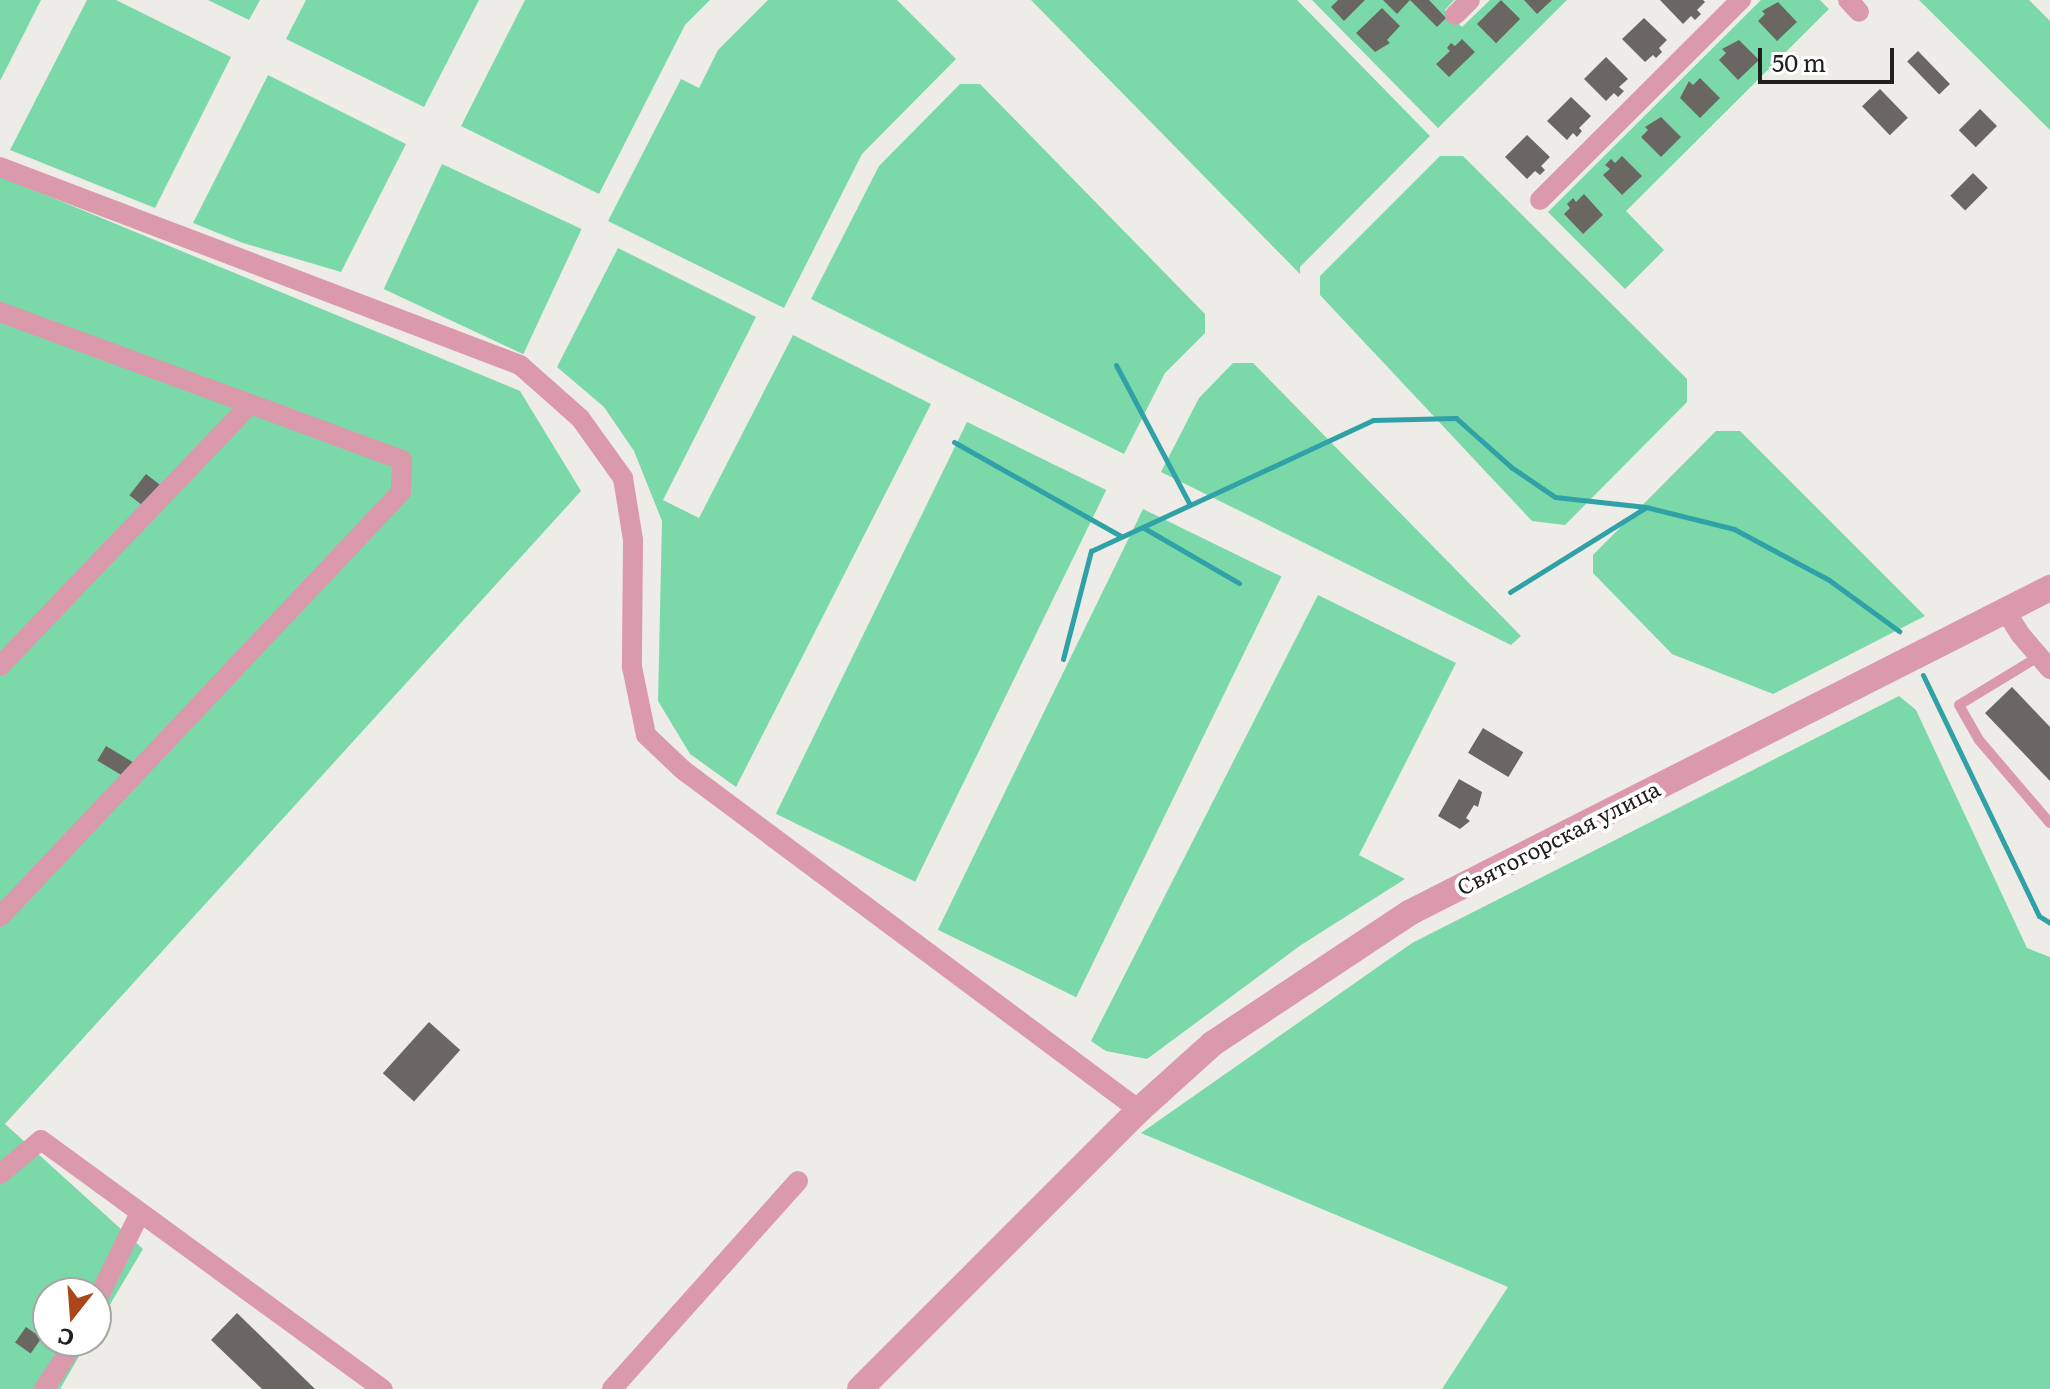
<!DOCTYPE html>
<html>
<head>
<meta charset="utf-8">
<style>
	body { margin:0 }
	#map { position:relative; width:2050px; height:1389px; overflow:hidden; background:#eeece7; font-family:Literata,serif }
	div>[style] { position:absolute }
	.green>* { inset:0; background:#7bd9a9; transform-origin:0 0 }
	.stream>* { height:5px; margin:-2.5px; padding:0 2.5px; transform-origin:2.5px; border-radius:2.5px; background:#30a2a7 }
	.building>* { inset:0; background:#6a6662; transform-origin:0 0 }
	.service>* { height:10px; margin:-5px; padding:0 5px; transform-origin:5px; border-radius:5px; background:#db99ac }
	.minor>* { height:20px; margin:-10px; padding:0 10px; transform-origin:10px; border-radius:10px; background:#db99ac }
	.tertiary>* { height:26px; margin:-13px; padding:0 13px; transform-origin:13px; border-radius:13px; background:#db99ac }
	span { translate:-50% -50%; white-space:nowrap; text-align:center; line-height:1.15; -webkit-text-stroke:8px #fff; paint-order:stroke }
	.street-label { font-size:22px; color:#21201e }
	.north { position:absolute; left:32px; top:1277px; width:80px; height:80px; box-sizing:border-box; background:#fff; border:2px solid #a6a6a5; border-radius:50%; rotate:197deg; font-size:22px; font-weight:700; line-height:32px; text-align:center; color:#21201e }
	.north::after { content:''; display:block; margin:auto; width:28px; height:36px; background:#ab461a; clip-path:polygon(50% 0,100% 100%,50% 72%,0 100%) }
	.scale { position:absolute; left:1758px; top:48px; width:136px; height:36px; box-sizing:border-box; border:4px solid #21201e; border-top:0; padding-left:10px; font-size:24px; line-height:28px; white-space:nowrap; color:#21201e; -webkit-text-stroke:6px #fff; paint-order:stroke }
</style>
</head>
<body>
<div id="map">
	<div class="green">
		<i style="clip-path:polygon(0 0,41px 0,0 81px)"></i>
		<i style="clip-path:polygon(87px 0,116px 0,231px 57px,155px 208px,10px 150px)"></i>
		<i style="clip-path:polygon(208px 0,260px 0,249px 20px)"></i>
		<i style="clip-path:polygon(306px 0,479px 0,424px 107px,286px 39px)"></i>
		<i style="clip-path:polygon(525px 0,710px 0,685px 25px,599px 194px,461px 126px)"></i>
		<i style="clip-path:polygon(768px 0,897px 0,956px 59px,862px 154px,784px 308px,608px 221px,681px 79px,699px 88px,718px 50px)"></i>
		<i style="clip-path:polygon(1031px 0,1297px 0,1430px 136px,1300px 267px,1300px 274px)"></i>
		<i style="clip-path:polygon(1312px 0,1454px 0,1445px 10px,1462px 27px,1490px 0,1567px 0,1438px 128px)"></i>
		<i style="clip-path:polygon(1761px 0,1820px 0,1829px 9px,1626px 211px,1664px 250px,1625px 289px,1548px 212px)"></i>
		<i style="clip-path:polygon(1919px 0,2029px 0,2050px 21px,2050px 130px)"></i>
		<i style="clip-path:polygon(268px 75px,406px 144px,341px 272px,243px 243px,193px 223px)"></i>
		<i style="clip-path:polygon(960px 84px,980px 84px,1205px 314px,1205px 333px,1165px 373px,1124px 454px,811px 299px,879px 166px)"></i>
		<i style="clip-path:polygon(1440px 156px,1463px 156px,1687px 379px,1687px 402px,1565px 525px,1532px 521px,1320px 295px,1320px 276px)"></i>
		<i style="left:442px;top:164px;width:154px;height:138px;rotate:25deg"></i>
		<i style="clip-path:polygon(0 176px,520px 391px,581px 491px,5px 1124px,143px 1249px,96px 1328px,96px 1293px,48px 1293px,48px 1341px,88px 1341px,60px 1389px,0 1389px)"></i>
		<i style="clip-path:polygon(618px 248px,756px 317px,663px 500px,699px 518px,793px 335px,931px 404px,736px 787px,690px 754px,658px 701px,662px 521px,634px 451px,604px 407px,557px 367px)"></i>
		<i style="clip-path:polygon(1233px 363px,1253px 363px,1521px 636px,1511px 645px,1161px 472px,1199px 398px)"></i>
		<i style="left:967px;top:422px;width:155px;height:436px;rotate:26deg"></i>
		<i style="clip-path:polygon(1716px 431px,1740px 431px,1925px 616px,1773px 694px,1672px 654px,1593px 573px,1593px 555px)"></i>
		<i style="left:1143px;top:509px;width:154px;height:468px;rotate:26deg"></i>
		<i style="clip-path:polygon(1318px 595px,1456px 663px,1359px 855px,1405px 879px,1301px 945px,1147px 1059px,1106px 1051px,1091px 1041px)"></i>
		<i style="clip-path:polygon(1899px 696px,1916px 710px,2027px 948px,2050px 957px,2050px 1389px,1442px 1389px,1508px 1287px,1141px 1133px,1412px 943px)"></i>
	</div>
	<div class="stream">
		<i style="left:1116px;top:365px;width:158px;rotate:62.1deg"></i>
		<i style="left:954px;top:442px;width:192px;rotate:29.4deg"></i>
		<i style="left:1144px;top:528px;width:110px;rotate:30.1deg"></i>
		<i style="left:1510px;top:592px;width:159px;rotate:-31.9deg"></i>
		<i style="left:1063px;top:659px;width:112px;rotate:-75.5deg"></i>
		<i style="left:1091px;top:551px;width:311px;rotate:-24.9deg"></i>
		<i style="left:1373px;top:420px;width:83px;rotate:-1.4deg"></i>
		<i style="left:1456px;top:418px;width:74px;rotate:41.7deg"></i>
		<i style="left:1511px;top:467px;width:53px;rotate:34.3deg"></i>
		<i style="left:1555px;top:497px;width:92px;rotate:6.3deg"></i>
		<i style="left:1646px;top:507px;width:91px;rotate:14deg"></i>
		<i style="left:1734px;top:529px;width:108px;rotate:28.2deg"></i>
		<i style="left:1829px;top:580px;width:87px;rotate:36.1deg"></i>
		<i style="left:1923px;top:675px;width:267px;rotate:64.3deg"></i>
		<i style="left:2039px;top:916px;width:13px;rotate:32deg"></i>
	</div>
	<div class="building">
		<i style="clip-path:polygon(1338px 0,1365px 0,1344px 21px,1331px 7px)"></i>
		<i style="clip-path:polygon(1383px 0,1429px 0,1446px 18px,1437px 27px,1410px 0,1397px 14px)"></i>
		<i style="left:1501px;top:0;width:27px;height:34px;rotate:45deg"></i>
		<i style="clip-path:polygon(1524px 0,1552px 0,1537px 14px)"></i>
		<i style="clip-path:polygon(1660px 0,1703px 0,1705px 2px,1697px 10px,1701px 14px,1695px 20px,1691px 16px,1683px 24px)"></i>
		<i style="clip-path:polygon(1778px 2px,1797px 22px,1777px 41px,1758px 21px,1765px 14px,1762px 11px)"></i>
		<i style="clip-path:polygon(1382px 8px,1400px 26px,1387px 40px,1390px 43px,1375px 52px,1356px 33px)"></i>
		<i style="clip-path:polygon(1644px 18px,1667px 40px,1659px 48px,1662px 52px,1656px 58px,1653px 55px,1645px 62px,1622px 39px)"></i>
		<i style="clip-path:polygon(1462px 39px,1475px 52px,1449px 77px,1436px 64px,1450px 51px,1447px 48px,1451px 43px,1455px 46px)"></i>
		<i style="clip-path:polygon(1739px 40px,1759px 60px,1738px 80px,1719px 60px,1726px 53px,1722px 49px)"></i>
		<i style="left:1918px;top:51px;width:46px;height:15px;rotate:46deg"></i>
		<i style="clip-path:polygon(1606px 57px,1628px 79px,1619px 87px,1624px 91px,1618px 97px,1614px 93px,1606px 101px,1584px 79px)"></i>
		<i style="clip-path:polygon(1700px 78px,1720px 98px,1700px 118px,1680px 98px,1689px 81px,1693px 85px)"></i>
		<i style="left:1880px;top:89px;width:40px;height:25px;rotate:46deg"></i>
		<i style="clip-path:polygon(1571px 97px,1591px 116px,1579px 128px,1582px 131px,1577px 137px,1573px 133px,1567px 140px,1547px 121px)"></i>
		<i style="left:1980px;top:109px;width:24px;height:30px;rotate:45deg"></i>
		<i style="clip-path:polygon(1661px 117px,1681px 137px,1661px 157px,1641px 137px,1648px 130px,1645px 127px)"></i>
		<i style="clip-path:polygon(1527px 135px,1550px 157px,1541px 166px,1545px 170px,1540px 175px,1535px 171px,1527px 179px,1505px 157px)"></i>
		<i style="clip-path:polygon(1622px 156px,1642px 176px,1622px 195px,1603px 175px,1610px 169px,1605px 165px,1611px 159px,1615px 163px)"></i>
		<i style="left:1973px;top:173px;width:21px;height:32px;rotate:45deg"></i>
		<i style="clip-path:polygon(1584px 194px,1603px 215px,1583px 234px,1564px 214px,1570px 208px,1567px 204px,1573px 198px,1576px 202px)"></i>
		<i style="left:146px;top:474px;width:18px;height:27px;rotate:38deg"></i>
		<i style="clip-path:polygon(2012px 687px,2050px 727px,2050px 781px,1985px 713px)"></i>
		<i style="left:1483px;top:728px;width:47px;height:29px;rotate:31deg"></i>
		<i style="left:106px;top:746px;width:31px;height:17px;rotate:31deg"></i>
		<i style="clip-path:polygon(1459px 779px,1482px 792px,1478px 807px,1474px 805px,1466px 818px,1470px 821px,1460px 829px,1438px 816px)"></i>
		<i style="left:429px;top:1022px;width:42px;height:69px;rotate:42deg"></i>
		<i style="clip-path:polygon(237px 1313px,315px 1389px,262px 1389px,211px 1340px)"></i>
		<i style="left:26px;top:1327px;width:19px;height:19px;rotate:35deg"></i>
	</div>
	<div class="service">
		<i style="left:2038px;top:657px;width:92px;rotate:148.7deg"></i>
		<i style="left:1959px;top:705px;width:40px;rotate:60.3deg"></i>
		<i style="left:1979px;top:740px;width:109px;rotate:49.5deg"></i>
	</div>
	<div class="minor">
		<i style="left:1848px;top:0;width:16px;rotate:47deg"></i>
		<i style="left:1455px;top:15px;width:21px;rotate:-45deg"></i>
		<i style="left:0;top:167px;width:556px;rotate:20.85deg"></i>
		<i style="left:520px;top:365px;width:80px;rotate:41.5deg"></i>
		<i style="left:580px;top:418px;width:74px;rotate:54.4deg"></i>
		<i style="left:623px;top:478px;width:63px;rotate:80.8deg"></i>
		<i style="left:633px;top:540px;width:127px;rotate:90.5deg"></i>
		<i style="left:632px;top:667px;width:69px;rotate:78.4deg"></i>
		<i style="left:646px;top:735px;width:51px;rotate:43.4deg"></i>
		<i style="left:683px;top:770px;width:569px;rotate:36.71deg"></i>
		<i style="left:1540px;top:200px;width:284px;rotate:-44.9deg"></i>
		<i style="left:0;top:312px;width:428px;rotate:20.2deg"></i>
		<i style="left:402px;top:460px;width:32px;rotate:92deg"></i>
		<i style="left:401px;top:492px;width:584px;rotate:133.34deg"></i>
		<i style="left:2005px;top:610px;width:28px;rotate:58deg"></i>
		<i style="left:2020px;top:634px;width:46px;rotate:49.4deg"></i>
		<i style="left:0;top:666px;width:362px;rotate:-46.3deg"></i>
		<i style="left:0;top:1174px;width:53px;rotate:-39.7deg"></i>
		<i style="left:41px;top:1140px;width:423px;rotate:36.1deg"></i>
		<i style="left:96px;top:1302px;width:99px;rotate:-63.7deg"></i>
		<i style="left:44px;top:1389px;width:58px;rotate:-56.3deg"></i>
		<i style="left:612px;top:1389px;width:279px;rotate:-48.2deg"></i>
	</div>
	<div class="tertiary">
		<i style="left:860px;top:1389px;width:395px;rotate:-45deg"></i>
		<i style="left:1139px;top:1110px;width:98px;rotate:-42.1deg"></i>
		<i style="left:1212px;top:1044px;width:237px;rotate:-33.6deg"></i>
		<i style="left:1409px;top:913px;width:719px;rotate:-26.89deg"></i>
	</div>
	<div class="street-label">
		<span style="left:1558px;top:837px;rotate:-27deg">Святогорская улица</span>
	</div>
	<div class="north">С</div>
	<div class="scale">50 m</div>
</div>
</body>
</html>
